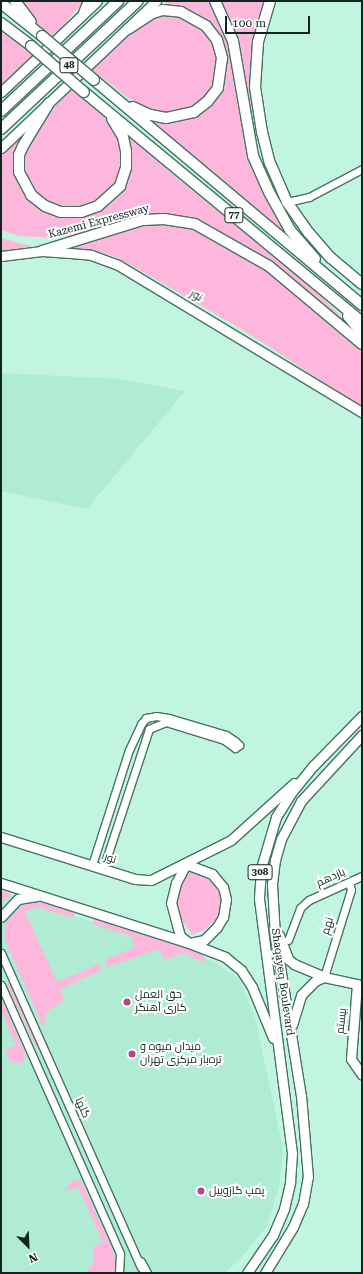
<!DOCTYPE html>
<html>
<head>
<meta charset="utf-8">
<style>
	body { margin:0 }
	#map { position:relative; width:363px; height:1274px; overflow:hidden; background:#c2f5df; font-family:"Roboto Serif",Cairo,serif }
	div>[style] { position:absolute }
	.built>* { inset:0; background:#b0ecd3 }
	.green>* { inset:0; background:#feb7dc }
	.roads { filter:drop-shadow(1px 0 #447461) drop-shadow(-1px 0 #447461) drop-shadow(0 1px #447461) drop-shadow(0 -1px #447461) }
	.minor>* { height:7px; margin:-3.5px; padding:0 3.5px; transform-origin:3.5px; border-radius:3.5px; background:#fff }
	.major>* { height:9px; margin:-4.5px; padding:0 4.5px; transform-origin:4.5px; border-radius:4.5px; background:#fff }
	.highway>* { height:10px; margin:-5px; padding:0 5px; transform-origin:5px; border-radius:5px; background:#fff }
	.bridges { filter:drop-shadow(1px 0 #447461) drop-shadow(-1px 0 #447461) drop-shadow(0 1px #447461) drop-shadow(0 -1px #447461) }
	.highway-bridge>* { height:10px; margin:-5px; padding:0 5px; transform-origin:5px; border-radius:5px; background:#fff }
	.dots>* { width:11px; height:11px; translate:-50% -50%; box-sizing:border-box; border:2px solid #fff; border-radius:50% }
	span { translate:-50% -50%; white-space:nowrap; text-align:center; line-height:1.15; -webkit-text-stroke:4px #fff; paint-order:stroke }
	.shield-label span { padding:1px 3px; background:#fff; border:1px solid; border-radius:3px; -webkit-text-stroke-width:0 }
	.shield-label { font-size:10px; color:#10251d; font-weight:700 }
	.street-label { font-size:11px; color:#10251d }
	.poi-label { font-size:11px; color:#10251d }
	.left { translate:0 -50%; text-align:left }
	.frame { position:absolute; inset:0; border:2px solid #10251d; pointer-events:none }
	.north { position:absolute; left:8px; top:1226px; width:40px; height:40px; -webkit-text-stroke:3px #fff; paint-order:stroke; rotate:156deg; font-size:11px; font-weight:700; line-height:16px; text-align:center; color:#10251d }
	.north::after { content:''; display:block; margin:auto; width:14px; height:18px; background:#10251d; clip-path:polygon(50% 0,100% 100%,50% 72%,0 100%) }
	.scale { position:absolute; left:225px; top:16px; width:85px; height:18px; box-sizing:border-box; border:2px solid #10251d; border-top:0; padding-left:5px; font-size:12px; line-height:14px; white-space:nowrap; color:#10251d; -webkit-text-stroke:3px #fff; paint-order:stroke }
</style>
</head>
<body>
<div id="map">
	<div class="built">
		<i style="clip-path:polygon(1px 373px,120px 379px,185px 391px,87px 509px,1px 491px)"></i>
		<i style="clip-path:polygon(1px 892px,215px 962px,239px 979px,256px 1021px,283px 1149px,279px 1187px,267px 1226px,239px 1260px,225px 1273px,1px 1273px)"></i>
	</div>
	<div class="green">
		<i style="clip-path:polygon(18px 1px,84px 1px,53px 37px,31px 20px)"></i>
		<i style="clip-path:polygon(167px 1px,212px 1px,227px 33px,255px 171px,272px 207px,303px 248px,139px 113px,170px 121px,193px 116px,222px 86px,225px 78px,226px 64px,213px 28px,204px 19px,190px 11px,161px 8px)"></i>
		<i style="clip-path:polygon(218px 1px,264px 1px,253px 43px,251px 120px)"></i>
		<i style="clip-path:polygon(159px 14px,181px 15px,210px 34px,218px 56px,216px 82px,209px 95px,189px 111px,158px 114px,139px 106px,92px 70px,131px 33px)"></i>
		<i style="clip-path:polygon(1px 27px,34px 54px,1px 85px)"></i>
		<i style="clip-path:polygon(74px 87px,104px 114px,118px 132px,124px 161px,117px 184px,100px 201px,76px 210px,51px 205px,34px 194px,23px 174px,24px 151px,50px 110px)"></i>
		<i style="clip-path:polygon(37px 118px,15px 151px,14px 158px,15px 172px,29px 197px,63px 216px,88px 215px,119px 195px,127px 177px,119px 123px,171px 173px,310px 286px,360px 335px,273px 264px,200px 219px,169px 214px,130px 217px,80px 235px,56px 238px,18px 236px,1px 230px,1px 152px)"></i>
		<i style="clip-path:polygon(157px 222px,195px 228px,275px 274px,362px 348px,362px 407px,243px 330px,131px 265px,113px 256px,87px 249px,53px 249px,136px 225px)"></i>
		<i style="clip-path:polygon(1px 238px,18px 243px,33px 246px,1px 252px)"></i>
		<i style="clip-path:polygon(189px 869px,212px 882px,220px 894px,221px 908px,216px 920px,204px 930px,192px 935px,178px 913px,178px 892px)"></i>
		<i style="clip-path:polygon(1px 890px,12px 894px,1px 903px)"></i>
		<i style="clip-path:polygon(37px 901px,75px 913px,73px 918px,37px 907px,25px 912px,57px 982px,99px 964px,102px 970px,60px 989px,65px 1000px,50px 1009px,45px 1016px,44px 1029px,4px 938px,7px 921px,14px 913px,22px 906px)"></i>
		<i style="clip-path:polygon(94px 918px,202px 953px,206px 960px,202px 962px,184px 953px,165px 960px,159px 949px,108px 967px,105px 960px,135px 947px,131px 936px,92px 924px)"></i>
		<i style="clip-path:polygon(10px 982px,40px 1046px,39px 1048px,36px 1047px,7px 985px)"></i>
		<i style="clip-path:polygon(1px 998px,25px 1052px,24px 1060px,20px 1063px,10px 1062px,5px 1050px,16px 1045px,1px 1011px)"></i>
		<i style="clip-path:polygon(78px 1179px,82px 1182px,111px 1246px,115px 1260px,115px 1273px,85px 1273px,94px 1262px,93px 1247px,103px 1242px,78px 1187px,68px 1191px,67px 1187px,70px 1183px)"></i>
	</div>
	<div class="roads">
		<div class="minor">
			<i style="left:287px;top:202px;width:23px;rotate:-13deg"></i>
			<i style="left:309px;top:197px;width:60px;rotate:-27.8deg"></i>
			<i style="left:92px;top:865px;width:121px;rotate:-72.2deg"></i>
			<i style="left:129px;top:750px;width:29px;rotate:-65deg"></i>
			<i style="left:141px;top:724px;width:8px;rotate:-50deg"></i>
			<i style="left:146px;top:718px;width:10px;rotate:-11deg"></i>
			<i style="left:156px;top:716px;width:13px;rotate:9deg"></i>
			<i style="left:169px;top:718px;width:59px;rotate:16.6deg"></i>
			<i style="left:226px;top:735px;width:11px;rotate:34deg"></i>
			<i style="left:235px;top:741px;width:6px;rotate:45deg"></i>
			<i style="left:239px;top:745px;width:5px;rotate:143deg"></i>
			<i style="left:235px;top:748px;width:14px;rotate:-144deg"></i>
			<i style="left:224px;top:740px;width:61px;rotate:-162.8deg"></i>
			<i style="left:166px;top:722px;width:18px;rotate:158deg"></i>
			<i style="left:149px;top:729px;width:147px;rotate:108.2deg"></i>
			<i style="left:288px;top:940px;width:34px;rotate:-69deg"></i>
			<i style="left:300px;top:908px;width:12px;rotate:-42deg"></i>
			<i style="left:309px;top:900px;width:58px;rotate:-24.4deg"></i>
			<i style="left:1px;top:953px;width:344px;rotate:66deg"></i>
			<i style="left:324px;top:977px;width:91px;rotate:-72.8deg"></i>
			<i style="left:351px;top:890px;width:8px;rotate:-104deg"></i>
			<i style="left:1px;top:985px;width:294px;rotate:66.1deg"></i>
			<i style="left:120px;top:1254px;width:19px;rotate:93deg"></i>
		</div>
		<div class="major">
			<i style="left:1px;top:92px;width:132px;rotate:-43.5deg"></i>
			<i style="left:1px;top:148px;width:214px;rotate:-43.5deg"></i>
			<i style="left:1px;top:256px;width:41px;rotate:-7deg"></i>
			<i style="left:42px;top:251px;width:28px;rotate:4deg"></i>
			<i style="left:70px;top:253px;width:21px;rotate:5deg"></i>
			<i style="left:91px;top:255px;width:29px;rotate:20deg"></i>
			<i style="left:118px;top:265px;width:285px;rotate:31.1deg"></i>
			<i style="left:1px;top:837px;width:140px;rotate:17.4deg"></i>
			<i style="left:135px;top:879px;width:16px;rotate:4deg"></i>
			<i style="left:151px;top:880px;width:89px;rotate:-26.6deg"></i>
			<i style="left:231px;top:840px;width:85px;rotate:-42.1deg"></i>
			<i style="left:186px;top:864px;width:28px;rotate:21deg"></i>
			<i style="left:212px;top:874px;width:17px;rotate:50deg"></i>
			<i style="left:223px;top:887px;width:12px;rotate:76deg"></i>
			<i style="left:226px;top:899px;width:18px;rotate:99deg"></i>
			<i style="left:223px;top:917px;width:12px;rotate:121deg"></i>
			<i style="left:217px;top:927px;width:18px;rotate:135deg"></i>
			<i style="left:204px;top:940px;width:15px;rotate:169deg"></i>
			<i style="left:189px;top:943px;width:11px;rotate:-142deg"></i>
			<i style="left:180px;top:936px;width:34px;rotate:-105deg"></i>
			<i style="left:171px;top:903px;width:21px;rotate:-76deg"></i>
			<i style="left:176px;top:883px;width:21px;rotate:-62deg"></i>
			<i style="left:1px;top:883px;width:197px;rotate:17.7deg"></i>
			<i style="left:189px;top:943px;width:39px;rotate:21deg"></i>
			<i style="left:225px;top:957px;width:21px;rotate:39deg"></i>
			<i style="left:241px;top:970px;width:20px;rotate:57deg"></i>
			<i style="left:252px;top:987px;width:55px;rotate:67.6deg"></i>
			<i style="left:1px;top:917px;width:25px;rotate:-47deg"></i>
			<i style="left:18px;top:899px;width:19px;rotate:-9deg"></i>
			<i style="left:279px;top:935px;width:26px;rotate:69deg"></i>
			<i style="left:288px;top:959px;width:8px;rotate:40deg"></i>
			<i style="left:294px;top:964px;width:33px;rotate:23deg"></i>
			<i style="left:324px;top:977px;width:34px;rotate:12deg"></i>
			<i style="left:357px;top:984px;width:75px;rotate:94.6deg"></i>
			<i style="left:351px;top:1059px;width:19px;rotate:55deg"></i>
			<i style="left:292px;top:1025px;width:31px;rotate:-73deg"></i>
			<i style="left:301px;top:995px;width:20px;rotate:-45deg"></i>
			<i style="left:315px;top:981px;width:10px;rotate:-24deg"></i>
			<i style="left:140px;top:1262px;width:13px;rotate:61deg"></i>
			<i style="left:247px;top:1273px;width:46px;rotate:-55.6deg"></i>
			<i style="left:273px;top:1235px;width:28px;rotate:-67deg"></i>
			<i style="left:284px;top:1209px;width:28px;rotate:-77deg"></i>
			<i style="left:290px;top:1182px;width:29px;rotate:-86deg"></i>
			<i style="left:292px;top:1153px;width:257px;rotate:-97.4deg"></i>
			<i style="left:259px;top:898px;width:30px;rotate:-86deg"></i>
			<i style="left:261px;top:868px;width:53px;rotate:-73.6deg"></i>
			<i style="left:276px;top:817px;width:28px;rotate:-58deg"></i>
			<i style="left:291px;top:793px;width:35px;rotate:-51deg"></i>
			<i style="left:313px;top:766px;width:70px;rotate:-45.6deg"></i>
			<i style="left:265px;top:1273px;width:54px;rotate:-58.7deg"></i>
			<i style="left:293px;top:1227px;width:25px;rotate:-67deg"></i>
			<i style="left:303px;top:1204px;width:27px;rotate:-80deg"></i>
			<i style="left:308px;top:1177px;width:81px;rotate:-94.9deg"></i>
			<i style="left:301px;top:1096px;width:162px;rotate:-99.2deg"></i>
			<i style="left:275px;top:936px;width:52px;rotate:-93.3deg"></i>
			<i style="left:272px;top:884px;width:24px;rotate:-83deg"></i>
			<i style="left:275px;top:860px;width:22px;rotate:-74deg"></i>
			<i style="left:281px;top:839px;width:43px;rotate:-62.2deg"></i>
			<i style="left:301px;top:801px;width:90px;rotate:-47.3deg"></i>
		</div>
		<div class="highway">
			<i style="left:15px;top:1px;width:26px;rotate:53deg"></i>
			<i style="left:215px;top:1px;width:44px;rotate:65.8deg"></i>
			<i style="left:233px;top:41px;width:117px;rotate:80.1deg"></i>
			<i style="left:253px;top:156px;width:39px;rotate:66deg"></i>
			<i style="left:269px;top:192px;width:43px;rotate:61.1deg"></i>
			<i style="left:290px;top:230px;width:38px;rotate:49deg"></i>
			<i style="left:270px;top:1px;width:43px;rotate:106.3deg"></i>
			<i style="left:258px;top:42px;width:45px;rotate:93.8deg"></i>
			<i style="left:255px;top:87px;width:46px;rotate:81.2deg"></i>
			<i style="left:262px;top:132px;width:32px;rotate:76deg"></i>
			<i style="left:270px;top:163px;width:43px;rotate:66.4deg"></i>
			<i style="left:287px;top:202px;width:38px;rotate:55deg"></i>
			<i style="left:309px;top:233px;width:33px;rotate:49deg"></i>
			<i style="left:331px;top:258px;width:40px;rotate:40deg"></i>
			<i style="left:1px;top:3px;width:53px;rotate:38.8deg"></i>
			<i style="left:84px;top:13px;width:13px;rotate:-67deg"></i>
			<i style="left:1px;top:23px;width:38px;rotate:37deg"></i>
			<i style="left:128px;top:29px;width:30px;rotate:-33deg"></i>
			<i style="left:153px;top:13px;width:10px;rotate:-17deg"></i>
			<i style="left:163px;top:10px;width:18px;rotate:6deg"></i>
			<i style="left:181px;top:12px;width:29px;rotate:29deg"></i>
			<i style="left:206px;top:26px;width:18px;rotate:52deg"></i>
			<i style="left:217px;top:40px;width:19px;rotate:74deg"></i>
			<i style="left:222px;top:58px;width:30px;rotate:98deg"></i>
			<i style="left:218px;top:88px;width:16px;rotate:128deg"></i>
			<i style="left:208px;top:101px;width:18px;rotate:142deg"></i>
			<i style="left:194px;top:112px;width:29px;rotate:168deg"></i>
			<i style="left:166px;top:118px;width:16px;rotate:-169deg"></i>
			<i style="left:150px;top:115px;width:19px;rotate:-155deg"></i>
			<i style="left:94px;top:80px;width:350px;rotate:40deg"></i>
			<i style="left:84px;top:92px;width:361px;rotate:39.6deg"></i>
			<i style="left:49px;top:103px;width:50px;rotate:121.2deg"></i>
			<i style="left:23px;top:146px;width:10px;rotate:114deg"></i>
			<i style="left:19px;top:155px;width:17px;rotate:90deg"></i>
			<i style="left:19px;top:172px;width:26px;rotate:62deg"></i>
			<i style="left:31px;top:195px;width:18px;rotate:38deg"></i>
			<i style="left:45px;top:206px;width:17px;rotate:21deg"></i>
			<i style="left:61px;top:212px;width:20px"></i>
			<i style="left:81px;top:212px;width:18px;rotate:-19deg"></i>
			<i style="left:98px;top:206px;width:30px;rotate:-42deg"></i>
			<i style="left:120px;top:186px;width:20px;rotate:-72deg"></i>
			<i style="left:126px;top:167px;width:16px;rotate:-90deg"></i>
			<i style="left:126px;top:151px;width:14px;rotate:-102deg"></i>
			<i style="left:123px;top:137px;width:21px;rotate:-121deg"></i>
			<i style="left:1px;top:111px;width:161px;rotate:-43.2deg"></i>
			<i style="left:1px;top:129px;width:187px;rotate:-43.1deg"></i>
			<i style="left:42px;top:251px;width:106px;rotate:-17.1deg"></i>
			<i style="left:143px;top:220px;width:21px;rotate:-3deg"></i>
			<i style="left:164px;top:219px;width:31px;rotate:9deg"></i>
			<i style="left:195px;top:224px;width:85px;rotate:29.6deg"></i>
			<i style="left:269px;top:266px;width:121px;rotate:40deg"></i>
			<i style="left:348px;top:316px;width:22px;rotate:51deg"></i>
		</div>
	</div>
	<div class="bridges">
		<div class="highway-bridge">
			<i style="left:42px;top:36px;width:68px;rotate:40.2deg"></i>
			<i style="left:31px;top:46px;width:70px;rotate:41deg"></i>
		</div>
	</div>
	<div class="dots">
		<i style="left:127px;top:1002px;background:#be408c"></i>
		<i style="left:132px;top:1054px;background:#be408c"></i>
		<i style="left:201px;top:1191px;background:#be408c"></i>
	</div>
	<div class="shield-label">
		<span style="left:69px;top:65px">48</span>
		<span style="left:234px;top:215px">77</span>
		<span style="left:260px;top:872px">308</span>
	</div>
	<div class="street-label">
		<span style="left:99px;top:222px;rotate:-15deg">Kazemi Expressway</span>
		<span style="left:196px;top:296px;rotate:31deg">نور</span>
		<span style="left:110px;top:859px;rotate:17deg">نور</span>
		<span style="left:331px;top:878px;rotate:-24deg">یازدهم</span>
		<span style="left:328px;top:926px;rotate:-73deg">نهم</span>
		<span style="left:282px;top:982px;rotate:82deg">Shaqayeq Boulevard</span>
		<span style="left:342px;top:1021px;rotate:-84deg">بیستم</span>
		<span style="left:82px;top:1108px;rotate:66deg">گلها</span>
	</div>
	<div class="poi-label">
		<span class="left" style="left:135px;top:1002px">حق العمل<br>کاری آهنگر</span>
		<span class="left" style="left:140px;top:1054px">میدان میوه و<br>تره‌بار مرکزی تهران</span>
		<span class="left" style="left:209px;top:1191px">پمپ گازوییل</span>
	</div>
	<div class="frame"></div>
	<div class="north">N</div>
	<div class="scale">100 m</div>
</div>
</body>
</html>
